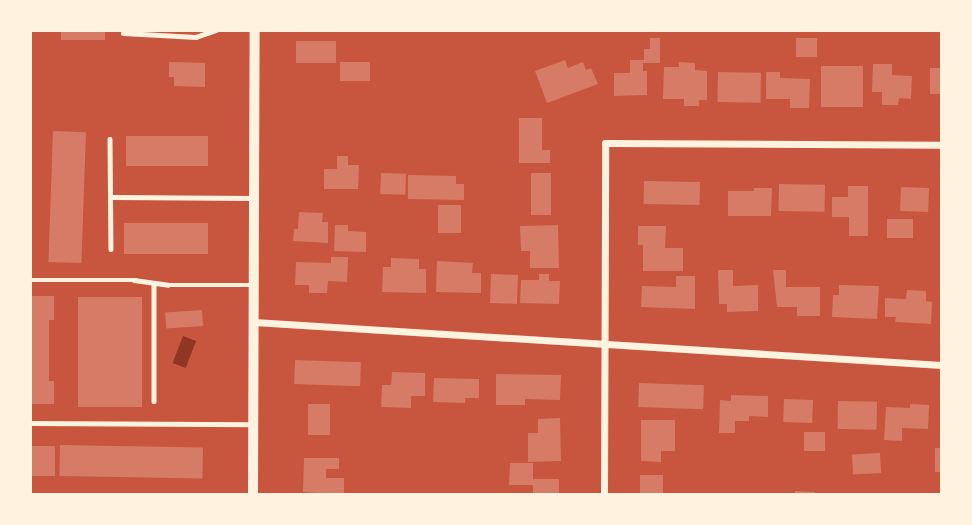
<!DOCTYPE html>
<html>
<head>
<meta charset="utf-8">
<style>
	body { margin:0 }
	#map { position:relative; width:972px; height:525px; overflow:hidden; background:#c8553d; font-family:Commissioner,sans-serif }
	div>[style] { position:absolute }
	.water>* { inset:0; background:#8f3625; transform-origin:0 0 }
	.building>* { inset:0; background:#d67c66; transform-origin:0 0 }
	.service>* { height:4.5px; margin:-2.25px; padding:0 2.25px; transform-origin:2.25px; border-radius:2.25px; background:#fff3e0 }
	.minor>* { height:7px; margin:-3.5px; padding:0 3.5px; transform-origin:3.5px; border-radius:3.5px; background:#fff3e0 }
	.tertiary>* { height:10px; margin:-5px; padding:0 5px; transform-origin:5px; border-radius:5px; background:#fff3e0 }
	span { translate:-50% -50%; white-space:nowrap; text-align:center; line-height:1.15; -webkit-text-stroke:5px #fff3e0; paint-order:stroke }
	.frame { position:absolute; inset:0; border:32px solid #fff3e0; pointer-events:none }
</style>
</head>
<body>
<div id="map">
	<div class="water">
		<i style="left:183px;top:336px;width:14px;height:29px;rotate:21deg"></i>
	</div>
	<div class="building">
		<i style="left:61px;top:30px;width:44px;height:10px"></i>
		<i style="clip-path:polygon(650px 38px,660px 38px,660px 63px,643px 63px,643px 71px,647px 71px,647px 95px,614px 96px,614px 73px,630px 73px,630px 60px,644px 60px,644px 49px,650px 49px)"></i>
		<i style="left:796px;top:38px;width:21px;height:19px"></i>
		<i style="left:296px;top:41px;width:40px;height:22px"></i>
		<i style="clip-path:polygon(565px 60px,568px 68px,583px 62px,586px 70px,591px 68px,598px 84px,547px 103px,535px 71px)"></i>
		<i style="clip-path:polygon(169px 62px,205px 63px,205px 87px,174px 86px,174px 77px,169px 77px)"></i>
		<i style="left:370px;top:62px;width:19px;height:30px;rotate:90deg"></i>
		<i style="clip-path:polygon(679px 62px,695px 63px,695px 70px,707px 71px,707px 100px,699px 100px,699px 106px,684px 106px,684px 99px,663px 99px,664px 67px,679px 67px)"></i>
		<i style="clip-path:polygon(873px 64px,892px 64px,892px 75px,912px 76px,911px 99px,899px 98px,898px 105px,882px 105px,882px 92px,872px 92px)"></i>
		<i style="left:821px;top:66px;width:42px;height:41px"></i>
		<i style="left:930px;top:68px;width:12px;height:26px"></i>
		<i style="left:718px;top:72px;width:43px;height:30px;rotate:1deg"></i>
		<i style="clip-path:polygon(766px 72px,780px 72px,780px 78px,810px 79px,809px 108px,790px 108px,790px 99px,766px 99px)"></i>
		<i style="clip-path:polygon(519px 118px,542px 118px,542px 150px,550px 150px,550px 163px,519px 163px)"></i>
		<i style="left:53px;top:131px;width:33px;height:131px;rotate:2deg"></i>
		<i style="left:126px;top:136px;width:82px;height:30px"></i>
		<i style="clip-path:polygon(337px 156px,348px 156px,348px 165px,359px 165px,358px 189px,324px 189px,324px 169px,337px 169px)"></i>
		<i style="left:381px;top:173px;width:25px;height:21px;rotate:2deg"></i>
		<i style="left:531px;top:173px;width:20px;height:42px"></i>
		<i style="clip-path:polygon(408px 175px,456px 176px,456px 184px,464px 184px,464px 200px,408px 199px)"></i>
		<i style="left:644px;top:181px;width:56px;height:23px;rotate:1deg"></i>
		<i style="left:779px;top:184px;width:46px;height:27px;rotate:1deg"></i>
		<i style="clip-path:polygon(848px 186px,868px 186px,868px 236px,849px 236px,849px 217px,832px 217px,832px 197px,848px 197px)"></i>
		<i style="left:901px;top:187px;width:28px;height:24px;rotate:2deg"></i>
		<i style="clip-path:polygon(754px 188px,772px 188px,771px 216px,728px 216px,728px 191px,754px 191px)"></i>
		<i style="left:438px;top:205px;width:23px;height:28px"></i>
		<i style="clip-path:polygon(299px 212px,323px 213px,322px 222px,328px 222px,328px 243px,293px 241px,294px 229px,298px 229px)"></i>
		<i style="left:887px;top:219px;width:26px;height:19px"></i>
		<i style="left:124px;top:223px;width:84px;height:31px"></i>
		<i style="clip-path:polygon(335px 225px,348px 225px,348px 231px,366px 232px,366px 252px,334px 251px)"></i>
		<i style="clip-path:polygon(558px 225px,559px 268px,530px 268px,530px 251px,521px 251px,520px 226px)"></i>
		<i style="clip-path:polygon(638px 226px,666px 226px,665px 248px,683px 248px,683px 271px,643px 271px,643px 245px,638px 245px)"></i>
		<i style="clip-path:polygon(331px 257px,348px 257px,347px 282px,328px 281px,327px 293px,309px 293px,309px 285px,295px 285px,296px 262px,331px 263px)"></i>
		<i style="clip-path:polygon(391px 258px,419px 259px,419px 269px,426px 269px,426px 293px,382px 292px,383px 267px,391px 267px)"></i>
		<i style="clip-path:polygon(437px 261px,473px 263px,472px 273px,481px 273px,481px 293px,436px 292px)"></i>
		<i style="clip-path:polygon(718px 270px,733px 270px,733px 286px,758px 285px,758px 311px,727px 312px,727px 304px,719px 304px)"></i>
		<i style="clip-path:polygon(773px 270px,786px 270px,786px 287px,820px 287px,820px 316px,797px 316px,797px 307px,777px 307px)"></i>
		<i style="left:491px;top:274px;width:27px;height:29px;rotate:2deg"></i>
		<i style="clip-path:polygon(539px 274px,549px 274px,549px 281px,560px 281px,559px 304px,520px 303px,521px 280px,539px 280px)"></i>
		<i style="clip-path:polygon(676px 276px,695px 276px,695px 309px,641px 307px,642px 286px,676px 287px)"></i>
		<i style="clip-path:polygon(839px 285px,879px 286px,877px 319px,832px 317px,833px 295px,839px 295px)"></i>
		<i style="clip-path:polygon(907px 290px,926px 291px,926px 301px,932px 302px,931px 324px,895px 322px,896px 317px,885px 317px,885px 298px,906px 299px)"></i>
		<i style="clip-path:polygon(30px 296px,54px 296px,54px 320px,49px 320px,49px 381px,54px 381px,54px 404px,30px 404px)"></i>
		<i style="left:78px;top:297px;width:64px;height:110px"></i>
		<i style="left:202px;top:310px;width:16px;height:37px;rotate:86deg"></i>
		<i style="left:295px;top:360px;width:66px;height:24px;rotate:2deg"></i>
		<i style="clip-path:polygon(392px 372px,425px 373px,425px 396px,411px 396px,411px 408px,381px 407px,382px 385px,391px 385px)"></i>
		<i style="clip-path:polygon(496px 374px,561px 375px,560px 400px,525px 399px,525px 405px,496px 405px)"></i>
		<i style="clip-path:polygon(434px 378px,479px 379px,479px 398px,465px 398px,465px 403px,433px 402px)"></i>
		<i style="left:639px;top:383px;width:65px;height:24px;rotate:2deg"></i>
		<i style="clip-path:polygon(731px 395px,768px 396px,768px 417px,749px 416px,749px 421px,735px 421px,735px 433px,719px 433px,720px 400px,731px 401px)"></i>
		<i style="left:784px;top:399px;width:29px;height:23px;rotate:2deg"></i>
		<i style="left:838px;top:401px;width:39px;height:28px;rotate:1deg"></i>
		<i style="left:308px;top:404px;width:22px;height:31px"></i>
		<i style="clip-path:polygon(910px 404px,929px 405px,928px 429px,902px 428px,902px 441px,884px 440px,886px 407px,910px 408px)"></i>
		<i style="clip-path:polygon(560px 418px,561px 461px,528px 462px,528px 433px,538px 433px,538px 419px)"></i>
		<i style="clip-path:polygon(641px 420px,675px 420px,675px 451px,661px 451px,661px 462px,641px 461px)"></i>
		<i style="left:804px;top:432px;width:21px;height:19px"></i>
		<i style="left:60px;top:445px;width:143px;height:31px;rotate:1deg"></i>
		<i style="left:30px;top:446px;width:25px;height:30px"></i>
		<i style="left:935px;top:448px;width:7px;height:24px"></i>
		<i style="left:880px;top:453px;width:20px;height:28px;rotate:87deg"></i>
		<i style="clip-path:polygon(304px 458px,339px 458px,339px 469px,326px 469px,326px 478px,344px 478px,344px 495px,303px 492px)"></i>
		<i style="clip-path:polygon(510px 463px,533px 463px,533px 479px,559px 479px,559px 495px,533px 495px,533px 485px,509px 485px)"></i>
		<i style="left:640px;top:475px;width:23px;height:20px"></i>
		<i style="clip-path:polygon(795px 491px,815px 492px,815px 495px,795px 495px)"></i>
	</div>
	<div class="service">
		<i style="left:123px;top:33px;width:73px;rotate:3.1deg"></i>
		<i style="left:196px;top:37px;width:21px;rotate:-19deg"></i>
		<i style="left:110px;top:139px;width:110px;rotate:89.5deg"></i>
		<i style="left:111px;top:197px;width:142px;rotate:0.4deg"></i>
		<i style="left:30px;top:280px;width:104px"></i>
		<i style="left:134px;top:280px;width:34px;rotate:8deg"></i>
		<i style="left:168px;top:285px;width:84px"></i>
		<i style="left:154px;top:283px;width:118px;rotate:90deg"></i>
		<i style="left:30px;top:423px;width:223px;rotate:0.3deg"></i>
	</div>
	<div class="minor">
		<i style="left:254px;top:322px;width:689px;rotate:3.58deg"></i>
		<i style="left:604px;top:495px;width:352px;rotate:-89.8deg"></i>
		<i style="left:605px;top:143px;width:337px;rotate:0.3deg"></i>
	</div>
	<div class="tertiary">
		<i style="left:253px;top:495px;width:465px;rotate:-89.8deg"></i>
	</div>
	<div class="frame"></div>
</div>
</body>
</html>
